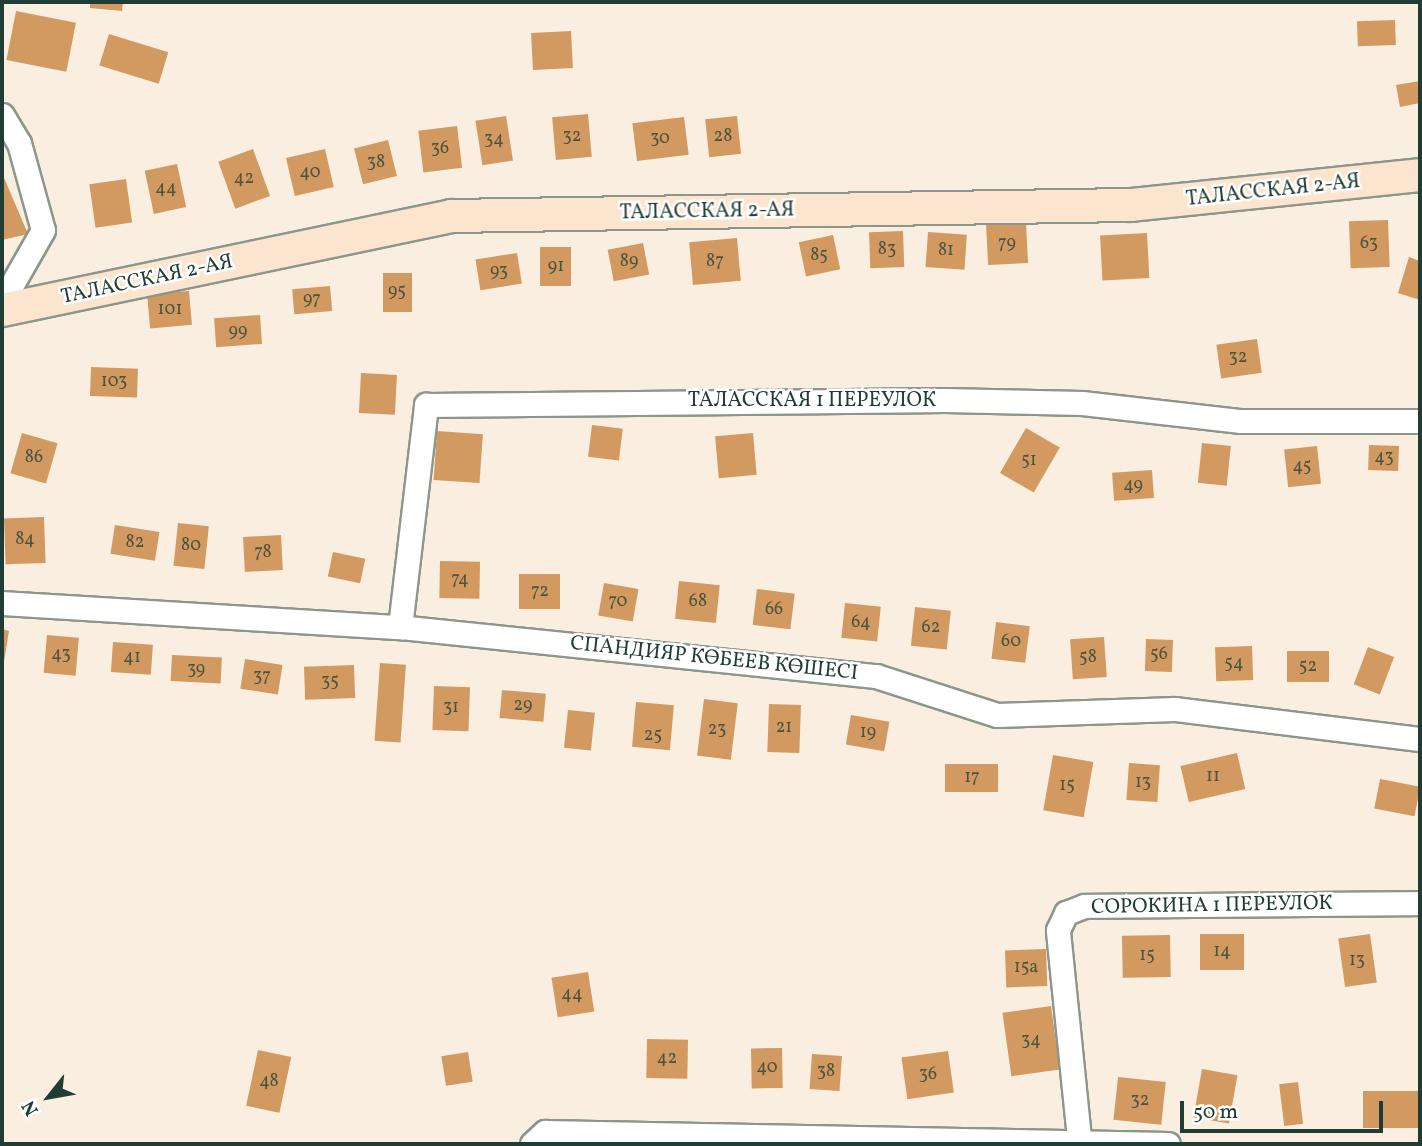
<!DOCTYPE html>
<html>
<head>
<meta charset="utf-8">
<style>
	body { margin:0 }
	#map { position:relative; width:1422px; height:1146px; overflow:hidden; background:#faeee1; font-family:Vollkorn,serif }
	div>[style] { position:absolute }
	.building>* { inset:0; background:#d29961; transform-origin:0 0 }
	.roads { filter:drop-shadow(2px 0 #8c968a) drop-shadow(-2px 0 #8c968a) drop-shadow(0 2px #8c968a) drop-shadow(0 -2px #8c968a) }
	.street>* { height:23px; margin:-11.5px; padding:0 11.5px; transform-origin:11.5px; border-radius:11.5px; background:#fff }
	.secondary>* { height:32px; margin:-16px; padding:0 16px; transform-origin:16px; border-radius:16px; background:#fce5cf }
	span { translate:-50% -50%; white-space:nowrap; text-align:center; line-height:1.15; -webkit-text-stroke:5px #fff; paint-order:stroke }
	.number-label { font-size:18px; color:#4c543f }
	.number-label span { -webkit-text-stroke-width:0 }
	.street-label { font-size:21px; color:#1f3d34 }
	.frame { position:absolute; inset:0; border:4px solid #1f3d34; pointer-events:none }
	.north { position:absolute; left:14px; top:1062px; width:70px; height:70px; -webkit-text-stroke:5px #fff; paint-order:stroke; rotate:239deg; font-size:19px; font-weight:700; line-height:28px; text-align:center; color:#1f3d34 }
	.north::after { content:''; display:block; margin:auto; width:24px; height:32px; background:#1f3d34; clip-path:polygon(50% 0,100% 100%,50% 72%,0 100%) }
	.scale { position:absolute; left:1180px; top:1101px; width:203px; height:32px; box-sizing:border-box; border:4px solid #1f3d34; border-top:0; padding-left:9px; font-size:21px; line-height:24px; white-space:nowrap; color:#1f3d34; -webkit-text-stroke:5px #fff; paint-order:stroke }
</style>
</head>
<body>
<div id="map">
	<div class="building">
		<i style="clip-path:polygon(90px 2px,123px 2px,122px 11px,90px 8px)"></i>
		<i style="left:16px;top:11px;width:61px;height:50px;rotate:11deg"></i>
		<i style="left:1395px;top:20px;width:25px;height:38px;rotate:88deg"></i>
		<i style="left:571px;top:31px;width:37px;height:40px;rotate:87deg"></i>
		<i style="left:109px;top:34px;width:62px;height:33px;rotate:17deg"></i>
		<i style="clip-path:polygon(1420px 81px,1420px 103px,1400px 107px,1396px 85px)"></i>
		<i style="left:588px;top:114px;width:43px;height:36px;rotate:85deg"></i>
		<i style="left:506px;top:116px;width:45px;height:31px;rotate:81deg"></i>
		<i style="left:737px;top:116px;width:38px;height:32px;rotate:84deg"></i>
		<i style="left:684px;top:117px;width:38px;height:52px;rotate:83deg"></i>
		<i style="left:457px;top:126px;width:42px;height:39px;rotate:83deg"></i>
		<i style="left:388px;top:140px;width:37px;height:35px;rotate:76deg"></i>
		<i style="left:253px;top:149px;width:50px;height:37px;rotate:70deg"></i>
		<i style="left:325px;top:149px;width:39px;height:40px;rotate:77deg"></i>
		<i style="left:177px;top:164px;width:44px;height:33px;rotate:78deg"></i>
		<i style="clip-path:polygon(2px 173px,28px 234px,2px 240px)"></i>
		<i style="left:126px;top:179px;width:44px;height:37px;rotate:82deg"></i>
		<i style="left:1388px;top:220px;width:47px;height:39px;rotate:88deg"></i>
		<i style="left:1026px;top:223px;width:40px;height:40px;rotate:87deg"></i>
		<i style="left:903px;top:231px;width:36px;height:34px;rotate:88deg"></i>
		<i style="left:928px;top:232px;width:39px;height:35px;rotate:4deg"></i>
		<i style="left:1147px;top:233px;width:45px;height:47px;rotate:87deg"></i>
		<i style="left:833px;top:235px;width:35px;height:35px;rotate:78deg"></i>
		<i style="left:737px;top:238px;width:43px;height:48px;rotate:85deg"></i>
		<i style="left:643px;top:243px;width:32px;height:36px;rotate:79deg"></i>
		<i style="left:540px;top:247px;width:31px;height:39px"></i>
		<i style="left:517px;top:253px;width:31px;height:42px;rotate:81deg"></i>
		<i style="clip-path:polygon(1409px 257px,1420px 261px,1420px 300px,1398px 293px)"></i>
		<i style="left:383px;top:273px;width:29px;height:39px"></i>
		<i style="left:330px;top:286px;width:25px;height:38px;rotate:85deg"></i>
		<i style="left:189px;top:291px;width:34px;height:42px;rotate:85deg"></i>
		<i style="left:260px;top:315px;width:29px;height:46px;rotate:86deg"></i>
		<i style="left:1257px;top:339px;width:34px;height:41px;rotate:82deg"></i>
		<i style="left:91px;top:367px;width:47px;height:29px;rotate:2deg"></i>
		<i style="left:361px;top:373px;width:36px;height:40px;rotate:3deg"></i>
		<i style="left:592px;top:425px;width:31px;height:32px;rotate:7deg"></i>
		<i style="left:1026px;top:428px;width:39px;height:52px;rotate:30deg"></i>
		<i style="left:437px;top:431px;width:46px;height:49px;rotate:4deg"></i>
		<i style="left:22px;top:433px;width:37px;height:42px;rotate:16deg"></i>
		<i style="left:753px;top:433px;width:42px;height:38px;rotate:85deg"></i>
		<i style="left:1202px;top:443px;width:29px;height:40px;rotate:6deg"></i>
		<i style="left:1369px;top:445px;width:30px;height:25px;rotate:2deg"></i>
		<i style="left:1317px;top:446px;width:38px;height:33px;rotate:84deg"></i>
		<i style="left:1152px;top:470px;width:28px;height:40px;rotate:86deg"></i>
		<i style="left:44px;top:517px;width:46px;height:40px;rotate:88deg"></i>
		<i style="left:178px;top:523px;width:31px;height:43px;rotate:6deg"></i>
		<i style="left:115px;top:525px;width:45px;height:29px;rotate:9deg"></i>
		<i style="left:281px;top:535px;width:35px;height:38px;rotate:87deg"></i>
		<i style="left:333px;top:552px;width:33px;height:25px;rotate:12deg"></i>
		<i style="left:440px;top:561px;width:40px;height:37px;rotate:1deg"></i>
		<i style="left:519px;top:574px;width:41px;height:35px"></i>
		<i style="left:679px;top:581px;width:41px;height:38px;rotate:6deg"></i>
		<i style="left:604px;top:583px;width:35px;height:33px;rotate:10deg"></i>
		<i style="left:757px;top:589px;width:38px;height:36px;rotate:7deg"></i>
		<i style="left:845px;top:603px;width:36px;height:35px;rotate:6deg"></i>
		<i style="left:915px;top:607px;width:36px;height:39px;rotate:6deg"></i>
		<i style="left:996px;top:622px;width:34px;height:37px;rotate:7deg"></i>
		<i style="clip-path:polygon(2px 629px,9px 631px,3px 668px,2px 668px)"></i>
		<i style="left:47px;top:635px;width:32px;height:38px;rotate:5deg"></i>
		<i style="left:1104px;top:637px;width:40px;height:34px;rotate:86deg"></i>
		<i style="left:1146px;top:639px;width:27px;height:32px;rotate:2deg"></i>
		<i style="left:113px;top:642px;width:40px;height:30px;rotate:4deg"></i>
		<i style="left:1252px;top:646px;width:34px;height:37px;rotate:88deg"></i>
		<i style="left:1368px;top:647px;width:28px;height:40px;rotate:21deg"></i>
		<i style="left:1287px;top:651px;width:42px;height:31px"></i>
		<i style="left:172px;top:655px;width:50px;height:26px;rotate:3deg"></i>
		<i style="left:245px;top:659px;width:38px;height:30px;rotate:9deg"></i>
		<i style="left:380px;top:663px;width:26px;height:78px;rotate:4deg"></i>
		<i style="left:354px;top:665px;width:33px;height:50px;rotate:88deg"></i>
		<i style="left:434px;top:686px;width:36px;height:44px;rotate:2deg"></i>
		<i style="left:502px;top:690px;width:44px;height:28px;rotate:5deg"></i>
		<i style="left:704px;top:699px;width:34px;height:57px;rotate:7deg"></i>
		<i style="left:636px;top:702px;width:38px;height:45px;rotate:5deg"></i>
		<i style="left:769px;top:704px;width:32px;height:48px;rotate:2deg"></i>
		<i style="left:568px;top:710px;width:27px;height:38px;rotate:6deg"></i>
		<i style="left:851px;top:715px;width:39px;height:30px;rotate:10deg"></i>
		<i style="left:1237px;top:753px;width:37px;height:58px;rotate:77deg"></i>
		<i style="left:1053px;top:755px;width:41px;height:56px;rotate:10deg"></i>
		<i style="left:1129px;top:763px;width:31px;height:37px;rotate:4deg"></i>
		<i style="left:945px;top:764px;width:53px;height:28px"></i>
		<i style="left:1380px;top:779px;width:41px;height:30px;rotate:11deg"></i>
		<i style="left:1200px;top:934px;width:44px;height:36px"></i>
		<i style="left:1370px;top:934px;width:49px;height:32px;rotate:82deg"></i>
		<i style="left:1170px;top:935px;width:42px;height:48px;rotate:89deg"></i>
		<i style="left:1046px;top:949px;width:37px;height:41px;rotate:88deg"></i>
		<i style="left:588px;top:972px;width:40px;height:37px;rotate:81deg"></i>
		<i style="left:1051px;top:1006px;width:64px;height:49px;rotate:82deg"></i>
		<i style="left:647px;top:1039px;width:41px;height:39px;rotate:1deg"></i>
		<i style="left:782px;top:1048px;width:40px;height:31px;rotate:89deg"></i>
		<i style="left:258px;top:1050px;width:34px;height:57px;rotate:12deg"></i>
		<i style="left:948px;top:1051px;width:42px;height:47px;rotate:82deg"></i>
		<i style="left:468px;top:1052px;width:30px;height:27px;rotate:81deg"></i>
		<i style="left:812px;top:1054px;width:30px;height:35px;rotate:4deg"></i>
		<i style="left:1202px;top:1069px;width:36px;height:49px;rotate:10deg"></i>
		<i style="left:1118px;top:1077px;width:48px;height:43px;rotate:6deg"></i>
		<i style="left:1298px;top:1082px;width:42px;height:19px;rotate:83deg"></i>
		<i style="left:1363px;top:1091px;width:57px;height:37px"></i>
	</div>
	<div class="roads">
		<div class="street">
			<i style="left:2px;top:115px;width:33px;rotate:59deg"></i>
			<i style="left:19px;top:143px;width:90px;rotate:74.6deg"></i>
			<i style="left:43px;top:230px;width:83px;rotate:119.7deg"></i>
			<i style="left:2px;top:603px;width:399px;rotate:3.5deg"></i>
			<i style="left:400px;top:627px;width:479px;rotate:5.9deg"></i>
			<i style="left:876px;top:676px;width:127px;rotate:17.9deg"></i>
			<i style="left:997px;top:715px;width:178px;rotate:-1.9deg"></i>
			<i style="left:1175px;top:709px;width:247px;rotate:7deg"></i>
			<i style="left:400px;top:627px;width:224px;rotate:-83.3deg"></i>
			<i style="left:426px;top:405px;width:519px;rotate:-0.55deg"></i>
			<i style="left:945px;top:400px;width:137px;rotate:1.3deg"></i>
			<i style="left:1082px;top:403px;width:160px;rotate:6.5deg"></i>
			<i style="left:1241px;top:421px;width:179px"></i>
			<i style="left:1079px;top:1138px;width:209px;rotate:-95.8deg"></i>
			<i style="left:1058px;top:930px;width:19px;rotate:-65deg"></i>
			<i style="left:1066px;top:913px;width:19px;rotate:-21deg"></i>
			<i style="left:1084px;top:906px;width:336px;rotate:-0.5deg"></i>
			<i style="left:532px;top:1144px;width:18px;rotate:-43deg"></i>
			<i style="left:545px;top:1132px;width:623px;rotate:1.1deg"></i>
		</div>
		<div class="secondary">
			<i style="left:2px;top:310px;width:459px;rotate:-11.8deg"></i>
			<i style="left:451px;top:216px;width:680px;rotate:-0.93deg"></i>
			<i style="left:1131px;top:205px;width:291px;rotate:-5.9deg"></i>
		</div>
	</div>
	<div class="number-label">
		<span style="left:572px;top:137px">32</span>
		<span style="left:723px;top:137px">28</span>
		<span style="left:660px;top:139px">30</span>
		<span style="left:494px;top:140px">34</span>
		<span style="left:440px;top:149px">36</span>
		<span style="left:376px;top:163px">38</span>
		<span style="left:310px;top:173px">40</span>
		<span style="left:244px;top:179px">42</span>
		<span style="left:166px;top:189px">44</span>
		<span style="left:1007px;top:244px">79</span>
		<span style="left:1369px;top:244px">63</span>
		<span style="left:887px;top:250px">83</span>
		<span style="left:946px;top:251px">81</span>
		<span style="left:819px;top:256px">85</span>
		<span style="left:629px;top:262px">89</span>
		<span style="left:715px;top:262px">87</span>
		<span style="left:556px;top:267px">91</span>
		<span style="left:499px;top:272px">93</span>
		<span style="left:397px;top:292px">95</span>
		<span style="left:312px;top:300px">97</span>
		<span style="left:170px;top:310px">101</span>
		<span style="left:238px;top:332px">99</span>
		<span style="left:1238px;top:358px">32</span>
		<span style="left:114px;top:382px">103</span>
		<span style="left:34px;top:458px">86</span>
		<span style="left:1384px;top:458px">43</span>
		<span style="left:1029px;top:461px">51</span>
		<span style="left:1302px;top:467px">45</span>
		<span style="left:1133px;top:486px">49</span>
		<span style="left:25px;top:540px">84</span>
		<span style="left:135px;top:543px">82</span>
		<span style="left:191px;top:546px">80</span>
		<span style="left:263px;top:553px">78</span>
		<span style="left:460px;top:580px">74</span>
		<span style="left:540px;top:592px">72</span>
		<span style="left:618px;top:602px">70</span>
		<span style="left:698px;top:602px">68</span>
		<span style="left:774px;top:610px">66</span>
		<span style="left:861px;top:623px">64</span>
		<span style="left:931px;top:628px">62</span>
		<span style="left:1011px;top:642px">60</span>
		<span style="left:61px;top:655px">43</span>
		<span style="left:1159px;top:655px">56</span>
		<span style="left:132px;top:658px">41</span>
		<span style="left:1088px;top:658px">58</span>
		<span style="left:1234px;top:664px">54</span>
		<span style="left:1308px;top:667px">52</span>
		<span style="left:196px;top:670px">39</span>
		<span style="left:262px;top:677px">37</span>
		<span style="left:330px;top:682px">35</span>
		<span style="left:523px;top:706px">29</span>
		<span style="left:451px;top:708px">31</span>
		<span style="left:784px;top:728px">21</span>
		<span style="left:717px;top:730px">23</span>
		<span style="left:868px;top:733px">19</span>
		<span style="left:653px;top:736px">25</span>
		<span style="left:1213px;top:777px">11</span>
		<span style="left:972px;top:778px">17</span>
		<span style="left:1143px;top:783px">13</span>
		<span style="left:1067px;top:786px">15</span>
		<span style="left:1222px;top:952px">14</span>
		<span style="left:1147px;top:956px">15</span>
		<span style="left:1357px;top:961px">13</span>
		<span style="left:1026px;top:968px">15а</span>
		<span style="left:572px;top:995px">44</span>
		<span style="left:1031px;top:1041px">34</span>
		<span style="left:667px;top:1059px">42</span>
		<span style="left:767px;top:1068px">40</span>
		<span style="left:826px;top:1072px">38</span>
		<span style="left:928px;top:1075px">36</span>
		<span style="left:269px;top:1082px">48</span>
		<span style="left:1140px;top:1101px">32</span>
	</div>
	<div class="street-label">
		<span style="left:1273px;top:191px;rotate:-6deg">ТАЛАССКАЯ 2-АЯ</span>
		<span style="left:707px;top:212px;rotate:-1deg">ТАЛАССКАЯ 2-АЯ</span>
		<span style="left:147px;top:280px;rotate:-12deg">ТАЛАССКАЯ 2-АЯ</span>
		<span style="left:812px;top:401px">ТАЛАССКАЯ 1 ПЕРЕУЛОК</span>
		<span style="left:714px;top:659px;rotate:6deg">СПАНДИЯР КӨБЕЕВ КӨШЕСІ</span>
		<span style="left:1212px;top:906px;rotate:-1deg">СОРОКИНА 1 ПЕРЕУЛОК</span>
	</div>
	<div class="frame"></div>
	<div class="north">N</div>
	<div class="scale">50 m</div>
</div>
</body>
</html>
